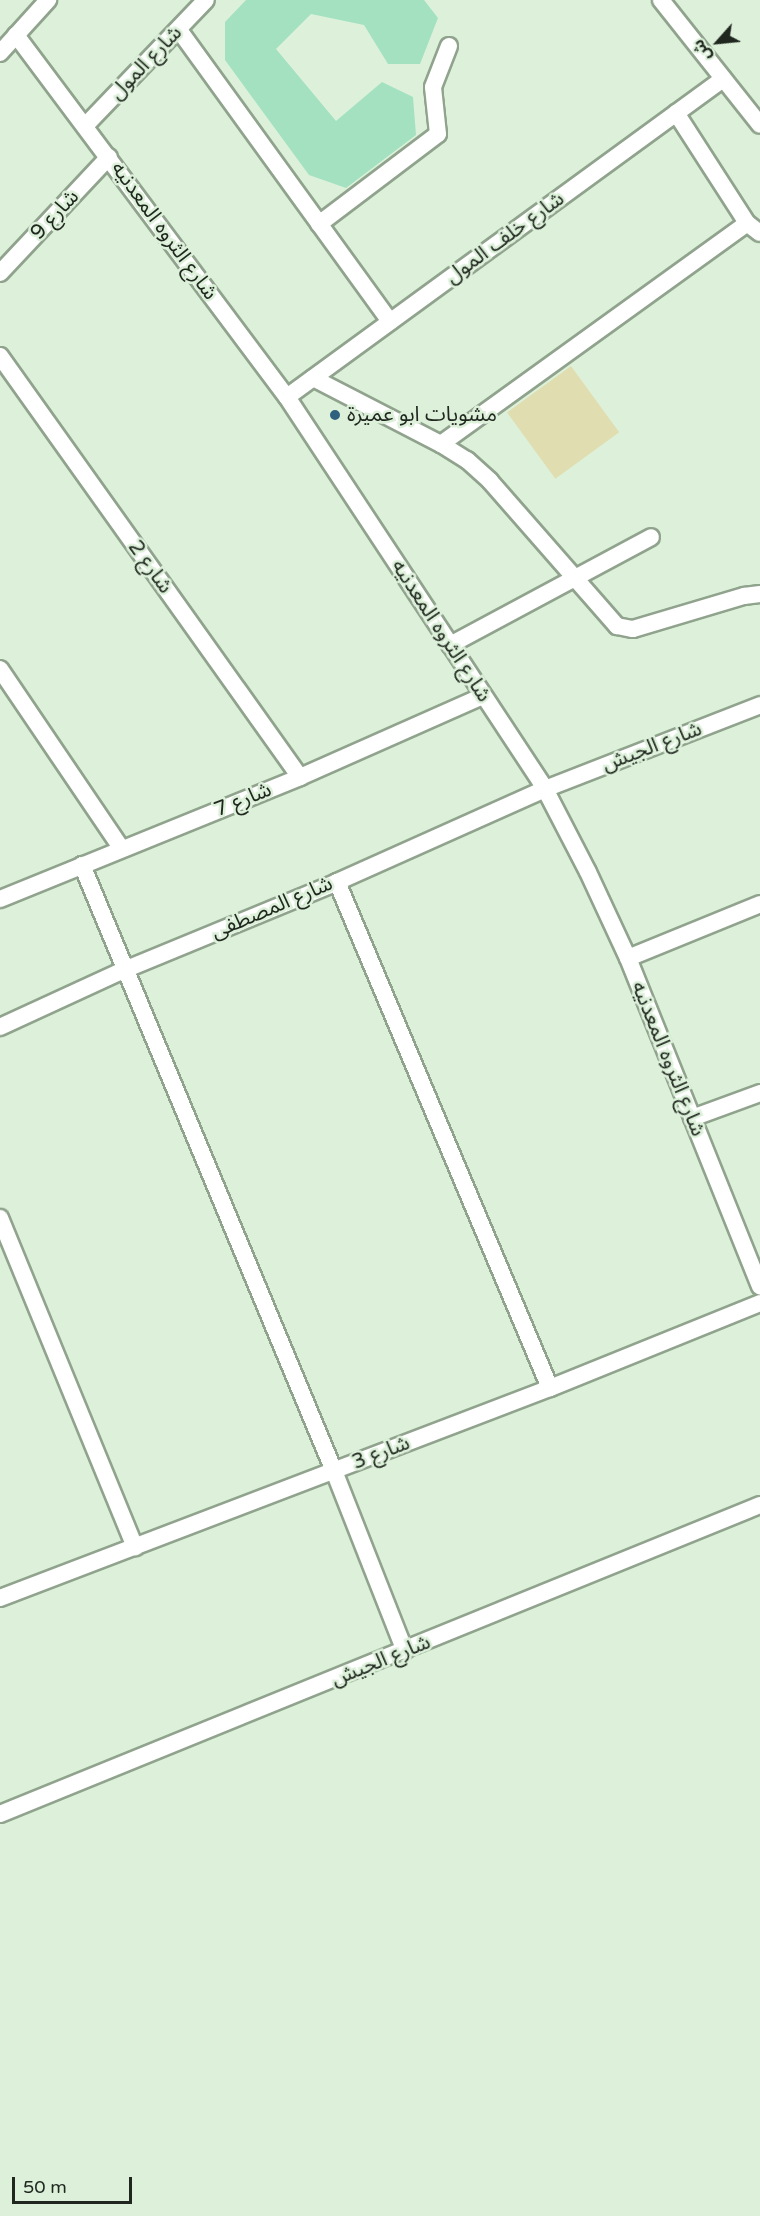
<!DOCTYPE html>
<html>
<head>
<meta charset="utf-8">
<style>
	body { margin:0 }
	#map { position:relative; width:760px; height:2216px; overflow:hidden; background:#ddf1da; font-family:"Varela Round","Noto Sans Arabic",sans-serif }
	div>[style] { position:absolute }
	.green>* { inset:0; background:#e0ddb0; transform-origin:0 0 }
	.building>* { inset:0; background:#a3e1c0 }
	.roads { filter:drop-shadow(2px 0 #90a38d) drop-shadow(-2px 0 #90a38d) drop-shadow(0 2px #90a38d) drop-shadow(0 -2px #90a38d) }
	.minor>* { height:16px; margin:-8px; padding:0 8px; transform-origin:8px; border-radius:8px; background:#fff }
	.dots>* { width:16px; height:16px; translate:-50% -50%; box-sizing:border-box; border:3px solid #ddf1da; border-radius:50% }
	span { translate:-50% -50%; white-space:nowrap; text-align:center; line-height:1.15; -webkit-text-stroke:5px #ddf1da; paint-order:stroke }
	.street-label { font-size:21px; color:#1f271f }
	.poi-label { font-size:21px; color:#1f271f }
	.left { translate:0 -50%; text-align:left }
	.north { position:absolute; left:688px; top:12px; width:60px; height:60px; -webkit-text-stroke:4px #ddf1da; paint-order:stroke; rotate:243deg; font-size:16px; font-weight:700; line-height:24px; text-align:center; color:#1f271f }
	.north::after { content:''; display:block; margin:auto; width:21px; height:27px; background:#1f271f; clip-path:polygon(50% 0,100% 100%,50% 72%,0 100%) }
	.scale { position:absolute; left:12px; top:2177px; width:120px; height:27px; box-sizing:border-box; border:3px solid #1f271f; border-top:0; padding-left:8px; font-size:18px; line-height:21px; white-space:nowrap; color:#1f271f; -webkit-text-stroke:4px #ddf1da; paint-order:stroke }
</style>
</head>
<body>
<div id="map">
	<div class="green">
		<i style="left:571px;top:366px;width:82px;height:79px;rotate:54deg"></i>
	</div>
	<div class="building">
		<i style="clip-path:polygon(246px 0,424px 0,438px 18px,420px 64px,388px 64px,364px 25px,311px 14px,276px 49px,336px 121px,382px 82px,413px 97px,416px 135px,346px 188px,309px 175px,225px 60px,225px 22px)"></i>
	</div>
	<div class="roads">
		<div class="minor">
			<i style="left:661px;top:0;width:159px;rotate:51.6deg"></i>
			<i style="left:179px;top:30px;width:360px;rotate:54.1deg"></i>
			<i style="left:16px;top:35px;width:452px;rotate:53.2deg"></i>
			<i style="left:287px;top:397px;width:469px;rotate:56.6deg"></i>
			<i style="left:545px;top:789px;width:93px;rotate:62.6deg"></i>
			<i style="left:588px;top:872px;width:95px;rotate:65.1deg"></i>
			<i style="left:628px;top:958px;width:354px;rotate:68.1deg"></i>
			<i style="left:0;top:53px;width:72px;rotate:-47.8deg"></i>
			<i style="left:86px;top:125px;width:173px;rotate:-46.2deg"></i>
			<i style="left:747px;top:223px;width:16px;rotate:38deg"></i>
			<i style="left:319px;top:224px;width:149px;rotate:-37.1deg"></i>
			<i style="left:438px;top:134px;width:47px;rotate:-96.1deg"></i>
			<i style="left:433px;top:87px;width:44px;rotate:-68.7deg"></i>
			<i style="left:0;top:273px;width:159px;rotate:-46.8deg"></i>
			<i style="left:0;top:356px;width:517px;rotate:54.53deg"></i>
			<i style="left:313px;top:378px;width:144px;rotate:27.3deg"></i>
			<i style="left:441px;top:444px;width:31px;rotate:32deg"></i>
			<i style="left:467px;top:460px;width:31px;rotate:42deg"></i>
			<i style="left:490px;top:481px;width:193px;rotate:48.8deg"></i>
			<i style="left:617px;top:626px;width:16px;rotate:11deg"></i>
			<i style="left:633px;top:629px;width:116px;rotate:-16.6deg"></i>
			<i style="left:744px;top:596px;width:16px;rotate:-7deg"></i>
			<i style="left:287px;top:397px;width:540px;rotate:-36.11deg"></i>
			<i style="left:441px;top:444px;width:377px;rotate:-35.8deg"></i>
			<i style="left:747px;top:223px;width:131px;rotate:-122.8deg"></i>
			<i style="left:450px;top:645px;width:228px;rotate:-28.2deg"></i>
			<i style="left:0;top:669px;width:216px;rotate:55.9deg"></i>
			<i style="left:82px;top:865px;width:656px;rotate:67.42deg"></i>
			<i style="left:334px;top:1471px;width:193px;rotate:68.5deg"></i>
			<i style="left:337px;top:882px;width:549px;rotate:67.17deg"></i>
			<i style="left:0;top:899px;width:324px;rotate:-22.1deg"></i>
			<i style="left:300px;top:777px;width:200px;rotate:-23.9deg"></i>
			<i style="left:628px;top:958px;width:143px;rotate:-22.2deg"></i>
			<i style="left:0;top:1027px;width:136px;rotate:-24.7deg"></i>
			<i style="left:124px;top:970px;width:230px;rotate:-22.4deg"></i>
			<i style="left:337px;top:882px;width:228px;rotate:-24.1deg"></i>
			<i style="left:545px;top:789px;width:231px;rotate:-21.3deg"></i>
			<i style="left:692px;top:1118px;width:72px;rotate:-20.2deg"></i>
			<i style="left:0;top:1218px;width:356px;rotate:67.7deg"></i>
			<i style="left:0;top:1598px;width:589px;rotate:-20.9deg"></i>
			<i style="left:550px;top:1388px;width:227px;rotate:-22deg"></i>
			<i style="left:0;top:1814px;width:820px;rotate:-22.13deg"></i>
		</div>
	</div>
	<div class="dots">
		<i style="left:335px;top:415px;background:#2f617f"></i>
	</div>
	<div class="street-label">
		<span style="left:146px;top:63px;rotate:-46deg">شارع المول</span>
		<span style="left:55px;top:215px;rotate:-47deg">شارع 9</span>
		<span style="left:164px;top:231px;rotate:54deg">شارع الثروه المعدنيه</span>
		<span style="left:505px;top:238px;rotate:-36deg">شارع خلف المول</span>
		<span style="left:150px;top:567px;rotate:54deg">شارع 2</span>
		<span style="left:441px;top:631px;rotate:57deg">شارع الثروه المعدنيه</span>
		<span style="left:652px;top:747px;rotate:-21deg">شارع الجيش</span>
		<span style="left:243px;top:800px;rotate:-22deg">شارع 7</span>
		<span style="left:272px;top:908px;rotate:-23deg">شارع المصطفى</span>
		<span style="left:668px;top:1059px;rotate:68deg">شارع الثروه المعدنيه</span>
		<span style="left:381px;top:1453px;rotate:-21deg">شارع 3</span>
		<span style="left:381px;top:1661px;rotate:-22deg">شارع الجيش</span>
	</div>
	<div class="poi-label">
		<span class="left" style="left:347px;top:415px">مشويات ابو عميرة</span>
	</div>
	<div class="north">ش</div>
	<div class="scale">50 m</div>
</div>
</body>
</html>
